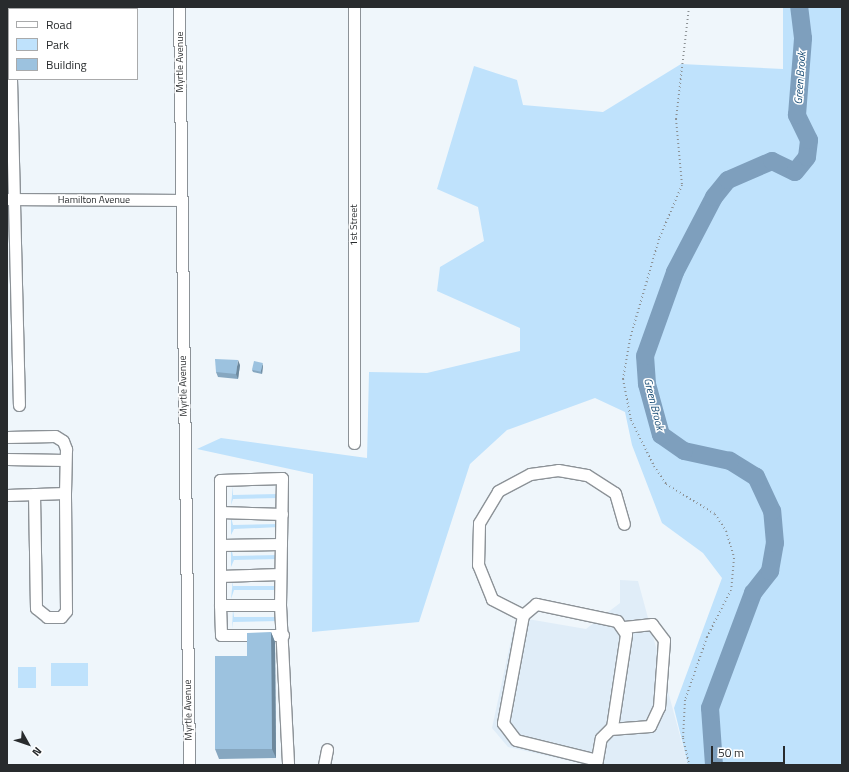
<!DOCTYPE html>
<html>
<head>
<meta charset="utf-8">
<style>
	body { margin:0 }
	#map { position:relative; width:849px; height:772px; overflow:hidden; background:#eff6fb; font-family:"Titillium Web",sans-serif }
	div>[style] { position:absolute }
	.built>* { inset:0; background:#e0edf8 }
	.green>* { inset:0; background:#bfe2fc; transform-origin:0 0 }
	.river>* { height:18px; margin:-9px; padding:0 9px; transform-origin:9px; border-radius:9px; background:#7e9fbd }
	.path>* { height:2px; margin-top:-1px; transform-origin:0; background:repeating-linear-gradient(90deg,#8c9194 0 1px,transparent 0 4px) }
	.roads { filter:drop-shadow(1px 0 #8c9297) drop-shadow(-1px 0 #8c9297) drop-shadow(0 1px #8c9297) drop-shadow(0 -1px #8c9297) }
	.minor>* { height:11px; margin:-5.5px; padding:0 5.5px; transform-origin:5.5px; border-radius:5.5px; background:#fff }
	.wall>* { inset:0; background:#86a7c0 }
	.shaded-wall>* { inset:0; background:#6d889c }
	.building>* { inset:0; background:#9cc2df; transform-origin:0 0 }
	span { translate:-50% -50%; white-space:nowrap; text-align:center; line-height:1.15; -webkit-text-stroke:3px #fff; paint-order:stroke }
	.street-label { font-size:10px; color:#282b2d }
	.water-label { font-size:11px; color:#194d76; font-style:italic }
	.frame { position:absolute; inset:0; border:8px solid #282b2d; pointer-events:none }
	.legend { position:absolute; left:8px; top:8px; width:130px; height:72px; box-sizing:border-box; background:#fff; border:1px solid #a9aaab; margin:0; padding:5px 7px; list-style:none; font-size:12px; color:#282b2d }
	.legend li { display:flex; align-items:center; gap:8px; height:20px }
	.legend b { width:20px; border:1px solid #a9aaab }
	.north { position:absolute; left:8px; top:724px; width:40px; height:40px; -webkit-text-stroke:3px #fff; paint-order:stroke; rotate:130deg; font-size:11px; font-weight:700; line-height:16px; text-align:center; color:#282b2d }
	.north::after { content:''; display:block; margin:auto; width:14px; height:18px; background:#282b2d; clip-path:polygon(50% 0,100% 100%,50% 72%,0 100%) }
	.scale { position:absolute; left:711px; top:746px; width:74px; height:18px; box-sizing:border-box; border:2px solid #282b2d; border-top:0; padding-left:5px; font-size:12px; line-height:14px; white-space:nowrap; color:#282b2d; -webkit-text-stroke:3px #fff; paint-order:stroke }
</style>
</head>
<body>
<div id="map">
	<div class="built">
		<i style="clip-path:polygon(620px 580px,638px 581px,688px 765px,588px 765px,508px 747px,492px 728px,516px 617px,586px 629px,620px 603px)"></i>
	</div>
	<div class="green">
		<i style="clip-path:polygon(783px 7px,842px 7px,842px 765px,688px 765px,674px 708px,722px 578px,703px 553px,662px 523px,632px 445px,625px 412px,595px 398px,507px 430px,470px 464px,419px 622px,312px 632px,313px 474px,197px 449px,221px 438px,367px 458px,369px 372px,427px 373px,520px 351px,520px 328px,437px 291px,440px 267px,484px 241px,478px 207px,437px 189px,474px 66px,517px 80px,523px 105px,603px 112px,681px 64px,783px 69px)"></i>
		<i style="clip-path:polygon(233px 486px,233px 495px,279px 494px,280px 498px,233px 499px,231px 505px)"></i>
		<i style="clip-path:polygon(231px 517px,233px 525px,279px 524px,280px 527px,234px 529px,231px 535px)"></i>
		<i style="clip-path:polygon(231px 547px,233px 556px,280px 555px,279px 559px,234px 560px,231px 567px)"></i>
		<i style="clip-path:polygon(233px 579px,233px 586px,280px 586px,280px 590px,234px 590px,231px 599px)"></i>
		<i style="clip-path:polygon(233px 609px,234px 617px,280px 617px,280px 621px,233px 622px,232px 629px)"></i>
		<i style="left:51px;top:663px;width:37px;height:23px"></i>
		<i style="left:18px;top:667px;width:18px;height:21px"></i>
	</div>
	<div class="river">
		<i style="left:714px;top:765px;width:57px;rotate:-94deg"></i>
		<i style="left:710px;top:708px;width:123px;rotate:-69.5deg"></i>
		<i style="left:753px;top:593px;width:28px;rotate:-52deg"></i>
		<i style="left:770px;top:571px;width:28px;rotate:-80deg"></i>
		<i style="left:775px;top:543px;width:32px;rotate:-95deg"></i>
		<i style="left:772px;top:511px;width:38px;rotate:-115deg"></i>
		<i style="left:756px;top:477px;width:31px;rotate:-148deg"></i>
		<i style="left:730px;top:461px;width:47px;rotate:-167.7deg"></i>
		<i style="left:684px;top:451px;width:28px;rotate:-145deg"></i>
		<i style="left:661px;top:435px;width:53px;rotate:-105.4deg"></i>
		<i style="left:647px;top:384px;width:28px;rotate:-94deg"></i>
		<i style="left:645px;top:356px;width:89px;rotate:-70.3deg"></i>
		<i style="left:675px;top:272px;width:85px;rotate:-62.5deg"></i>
		<i style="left:714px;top:197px;width:22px;rotate:-51deg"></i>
		<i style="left:728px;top:180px;width:48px;rotate:-23.4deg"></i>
		<i style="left:772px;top:161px;width:25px;rotate:26deg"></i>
		<i style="left:795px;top:172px;width:19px;rotate:-51deg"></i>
		<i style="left:807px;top:157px;width:17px;rotate:-83deg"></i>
		<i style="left:809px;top:140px;width:28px;rotate:-116deg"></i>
		<i style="left:797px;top:115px;width:77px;rotate:-85.5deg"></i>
		<i style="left:803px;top:38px;width:31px;rotate:-97deg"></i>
	</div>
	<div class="path">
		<i style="left:689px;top:7px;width:113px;rotate:96.6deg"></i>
		<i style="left:676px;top:119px;width:66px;rotate:84.8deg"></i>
		<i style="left:682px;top:185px;width:59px;rotate:113.1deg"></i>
		<i style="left:659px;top:239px;width:104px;rotate:106.2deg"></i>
		<i style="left:630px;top:339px;width:41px;rotate:99.9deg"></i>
		<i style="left:623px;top:379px;width:42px;rotate:79deg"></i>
		<i style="left:631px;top:420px;width:51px;rotate:63.4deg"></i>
		<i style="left:654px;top:466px;width:22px;rotate:56deg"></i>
		<i style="left:666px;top:484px;width:57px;rotate:31.5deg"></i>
		<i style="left:715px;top:514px;width:20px;rotate:57deg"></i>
		<i style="left:726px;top:531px;width:28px;rotate:73deg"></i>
		<i style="left:734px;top:558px;width:32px;rotate:95deg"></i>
		<i style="left:731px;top:590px;width:53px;rotate:117.1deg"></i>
		<i style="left:707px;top:637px;width:67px;rotate:109.2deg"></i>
		<i style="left:685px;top:700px;width:38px;rotate:93deg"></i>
		<i style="left:683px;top:738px;width:28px;rotate:77deg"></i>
	</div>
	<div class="roads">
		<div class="minor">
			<i style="left:10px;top:7px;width:2px;rotate:90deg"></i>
			<i style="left:179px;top:7px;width:758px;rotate:89.24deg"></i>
			<i style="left:354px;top:7px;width:436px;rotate:90deg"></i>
			<i style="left:11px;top:79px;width:326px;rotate:88.6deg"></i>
			<i style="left:8px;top:199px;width:173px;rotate:0.3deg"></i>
			<i style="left:7px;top:437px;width:48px;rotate:-1.2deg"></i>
			<i style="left:55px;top:436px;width:9px;rotate:32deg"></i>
			<i style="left:63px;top:441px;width:9px;rotate:69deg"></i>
			<i style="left:66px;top:449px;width:44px;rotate:91.3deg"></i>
			<i style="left:65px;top:493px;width:58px;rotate:178deg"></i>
			<i style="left:7px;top:459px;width:58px;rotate:1deg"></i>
			<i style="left:34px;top:494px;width:114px;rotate:89deg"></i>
			<i style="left:36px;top:608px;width:14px;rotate:39deg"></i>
			<i style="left:47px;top:617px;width:14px"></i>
			<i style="left:61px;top:617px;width:8px;rotate:-50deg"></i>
			<i style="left:66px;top:611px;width:118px;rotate:-90.5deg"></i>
			<i style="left:220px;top:512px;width:62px;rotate:1.8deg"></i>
			<i style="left:220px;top:545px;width:61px;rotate:-0.9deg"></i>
			<i style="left:220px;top:576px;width:60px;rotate:-1.9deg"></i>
			<i style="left:220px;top:605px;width:125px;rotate:-90deg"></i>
			<i style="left:220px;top:480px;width:62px;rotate:-1.8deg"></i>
			<i style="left:282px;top:478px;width:127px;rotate:90.9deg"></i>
			<i style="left:280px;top:605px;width:160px;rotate:87.1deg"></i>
			<i style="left:280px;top:605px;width:60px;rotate:180deg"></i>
			<i style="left:220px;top:605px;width:30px;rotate:88deg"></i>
			<i style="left:221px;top:635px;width:62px"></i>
			<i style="left:523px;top:615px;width:35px;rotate:-153deg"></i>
			<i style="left:492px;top:599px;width:37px;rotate:-112deg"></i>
			<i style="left:478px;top:565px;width:42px;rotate:-88.6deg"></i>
			<i style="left:479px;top:523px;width:37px;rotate:-59deg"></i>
			<i style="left:498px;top:491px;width:36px;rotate:-28deg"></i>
			<i style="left:530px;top:474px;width:28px;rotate:-8deg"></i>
			<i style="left:558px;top:470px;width:29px;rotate:10deg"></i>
			<i style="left:587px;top:475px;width:33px;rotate:33deg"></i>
			<i style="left:615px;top:493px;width:32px;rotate:74deg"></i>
			<i style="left:610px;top:729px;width:40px;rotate:-4.3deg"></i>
			<i style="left:650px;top:726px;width:21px;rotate:-65deg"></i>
			<i style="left:659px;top:707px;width:67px;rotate:-85.7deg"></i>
			<i style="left:664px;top:640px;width:20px;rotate:-127deg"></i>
			<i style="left:652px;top:624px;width:28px;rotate:174deg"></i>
			<i style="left:324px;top:765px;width:16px;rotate:-79deg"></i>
			<i style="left:596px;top:765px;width:27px;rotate:-80deg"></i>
			<i style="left:601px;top:738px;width:16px;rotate:-45deg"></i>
			<i style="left:612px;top:727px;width:94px;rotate:-81.4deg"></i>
			<i style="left:626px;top:634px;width:16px;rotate:-125deg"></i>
			<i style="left:617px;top:621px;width:83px;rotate:-168.1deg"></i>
			<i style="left:536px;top:604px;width:17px;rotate:140deg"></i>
			<i style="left:523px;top:615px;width:110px;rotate:100.5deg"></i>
			<i style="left:503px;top:723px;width:21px;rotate:53deg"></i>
			<i style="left:516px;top:740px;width:83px;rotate:13.9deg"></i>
		</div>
	</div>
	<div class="wall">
		<i style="clip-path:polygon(240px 365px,238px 379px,218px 377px,216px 372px)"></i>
		<i style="clip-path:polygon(263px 365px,262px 374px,253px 372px,252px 370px)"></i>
		<i style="clip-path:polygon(271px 632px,275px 642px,276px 758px,219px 759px,215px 749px,247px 656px)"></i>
	</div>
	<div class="shaded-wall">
		<i style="clip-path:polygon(238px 360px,240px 365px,238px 379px,236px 374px)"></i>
		<i style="clip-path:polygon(263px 363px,263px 365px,262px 374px,261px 371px)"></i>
		<i style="clip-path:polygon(271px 632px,275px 642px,276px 758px,272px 749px)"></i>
	</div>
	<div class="building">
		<i style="clip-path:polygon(215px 359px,238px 360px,236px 374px,216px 372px)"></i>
		<i style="left:254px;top:361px;width:9px;height:9px;rotate:13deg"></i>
		<i style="clip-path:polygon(271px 632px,272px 749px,215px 749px,215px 656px,247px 656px,247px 633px)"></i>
	</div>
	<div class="street-label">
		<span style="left:180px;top:62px;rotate:-90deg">Myrtle Avenue</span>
		<span style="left:94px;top:200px">Hamilton Avenue</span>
		<span style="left:354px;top:225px;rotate:-90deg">1st Street</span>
		<span style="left:183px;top:386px;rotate:-91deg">Myrtle Avenue</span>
		<span style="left:188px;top:710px;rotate:-91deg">Myrtle Avenue</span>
	</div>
	<div class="water-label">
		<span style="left:800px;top:78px;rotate:-86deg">Green Brook</span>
		<span style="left:654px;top:404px;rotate:76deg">Green Brook</span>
	</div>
	<div class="frame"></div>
	<ul class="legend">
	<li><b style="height:5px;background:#fff"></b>Road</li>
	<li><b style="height:11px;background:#bfe2fc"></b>Park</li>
	<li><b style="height:11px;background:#9cc2df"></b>Building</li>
	</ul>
	<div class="north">N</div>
	<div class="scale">50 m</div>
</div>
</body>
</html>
